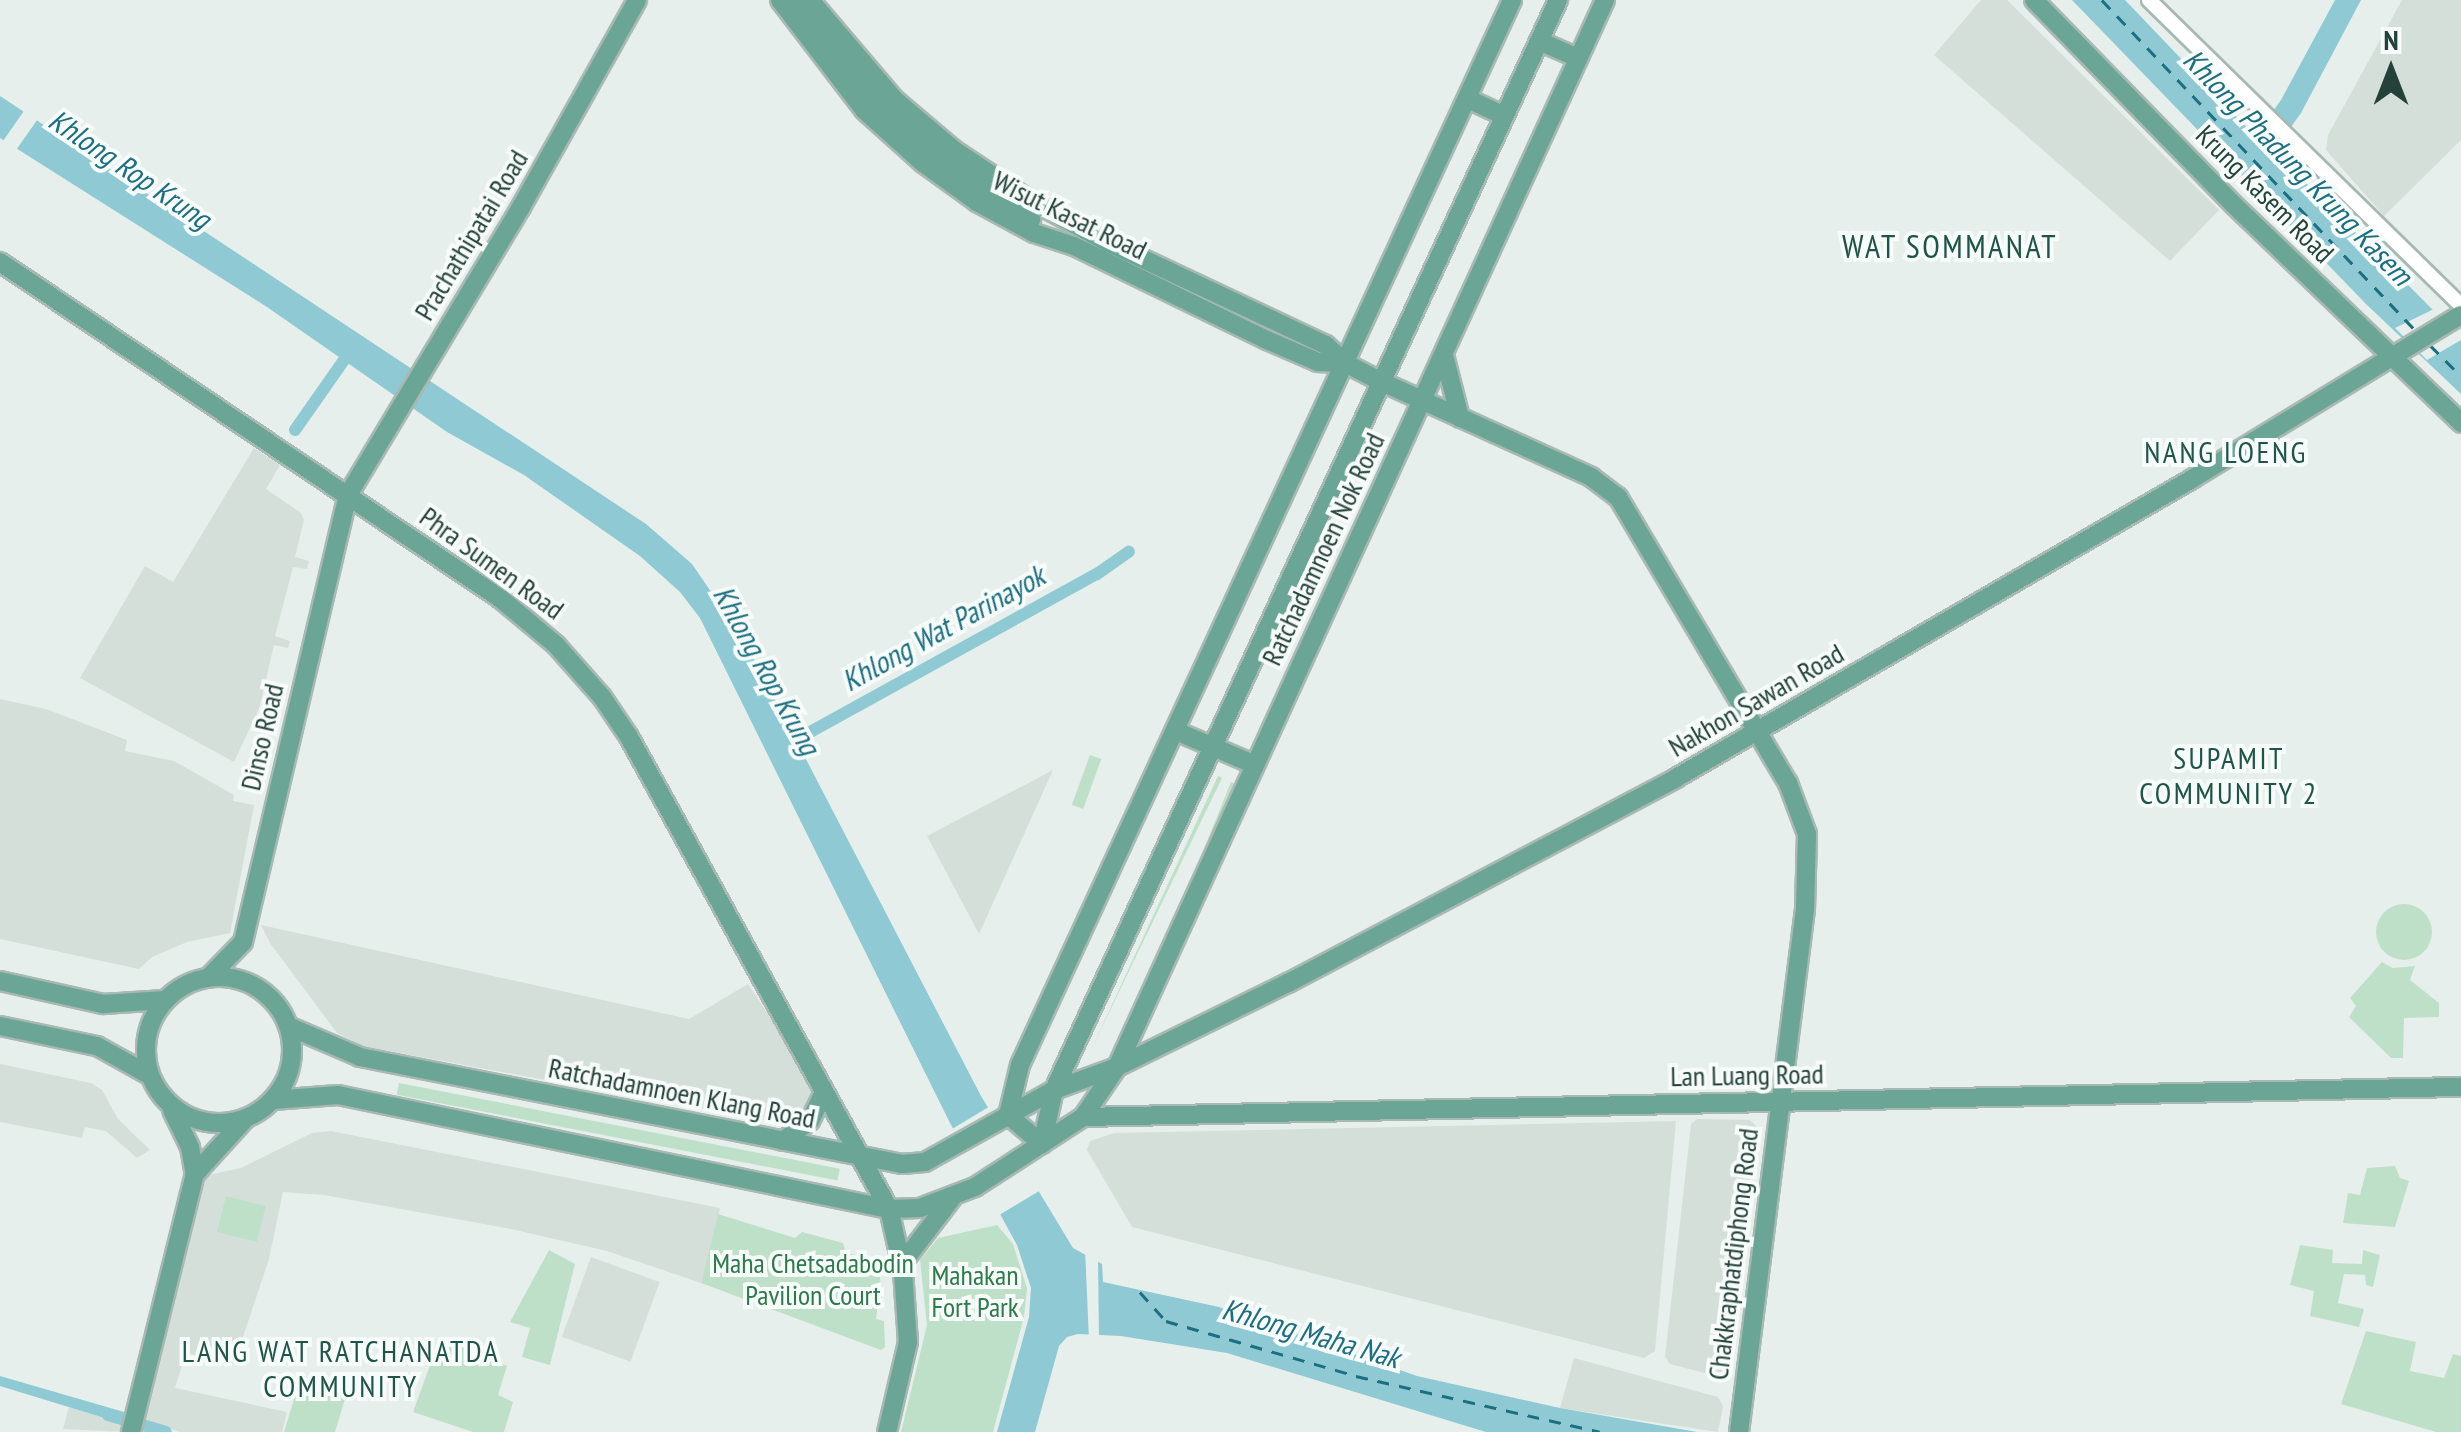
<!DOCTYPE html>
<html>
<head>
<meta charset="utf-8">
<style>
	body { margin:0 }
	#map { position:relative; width:2461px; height:1432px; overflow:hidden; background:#e6efeb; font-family:"PT Sans Narrow",sans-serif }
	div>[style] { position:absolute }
	.built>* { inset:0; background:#d4dfda; transform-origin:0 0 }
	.green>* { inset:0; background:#bfe0c8; transform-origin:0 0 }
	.round { border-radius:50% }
	.water>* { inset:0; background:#8ec9d4 }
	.pier>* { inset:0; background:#e6efeb; transform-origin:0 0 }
	.canal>* { height:12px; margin:-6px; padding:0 6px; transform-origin:6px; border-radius:6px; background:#8ec9d4 }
	.ferry>* { height:2.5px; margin-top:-1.25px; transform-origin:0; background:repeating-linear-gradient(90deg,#1c6f80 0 12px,transparent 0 22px) }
	.roads { filter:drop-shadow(2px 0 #a8b8b2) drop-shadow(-2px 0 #a8b8b2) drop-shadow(0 2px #a8b8b2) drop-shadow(0 -2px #a8b8b2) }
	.minor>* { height:14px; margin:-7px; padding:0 7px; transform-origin:7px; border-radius:7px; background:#fff }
	.major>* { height:18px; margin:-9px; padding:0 9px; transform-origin:9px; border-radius:9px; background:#6aa596 }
	.major>.ring { margin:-9px; padding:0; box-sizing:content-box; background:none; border:18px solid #6aa596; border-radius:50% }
	span { translate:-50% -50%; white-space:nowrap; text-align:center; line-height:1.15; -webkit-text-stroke:8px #f7fbf9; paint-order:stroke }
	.street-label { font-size:28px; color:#24423a }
	.park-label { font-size:28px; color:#2d7a4b }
	.water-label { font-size:30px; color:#1c6f80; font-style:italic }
	.neighbourhood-label { font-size:30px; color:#1f5548; letter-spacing:2.5px }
	.quarter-label { font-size:32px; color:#1f5548; letter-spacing:2.5px }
	.north { position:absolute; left:2341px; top:20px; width:100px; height:100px; -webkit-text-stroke:8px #f7fbf9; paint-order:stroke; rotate:0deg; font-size:28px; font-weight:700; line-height:40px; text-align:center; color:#24423a }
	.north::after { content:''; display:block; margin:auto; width:35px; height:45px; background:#24423a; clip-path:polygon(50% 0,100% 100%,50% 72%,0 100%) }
</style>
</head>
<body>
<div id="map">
	<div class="built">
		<i style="clip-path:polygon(1981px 0,2007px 0,2219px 210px,2170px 261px,1934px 55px)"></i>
		<i style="clip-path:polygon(2402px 0,2461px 0,2461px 140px,2384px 216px,2326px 150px,2328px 135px)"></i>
		<i style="clip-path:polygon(254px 448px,280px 465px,266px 489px,301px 513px,304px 520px,295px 557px,309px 561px,307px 569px,293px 567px,275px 636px,290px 641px,288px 648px,274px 645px,259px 709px,234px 762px,80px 678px,145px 566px,173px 582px)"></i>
		<i style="clip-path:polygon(0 699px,46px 709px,127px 740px,125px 751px,174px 761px,234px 795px,233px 801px,254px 805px,230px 933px,187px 942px,152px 957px,139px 969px,0 939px)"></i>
		<i style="clip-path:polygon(1053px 770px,979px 934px,927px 836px)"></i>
		<i style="clip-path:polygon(261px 925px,689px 1019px,748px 984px,813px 1082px,811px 1113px,794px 1126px,362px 1046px,337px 1033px,270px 943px)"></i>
		<i style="clip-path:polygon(0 1064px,91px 1083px,102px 1090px,118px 1119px,150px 1150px,137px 1158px,106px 1131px,85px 1127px,82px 1138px,0 1122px)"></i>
		<i style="clip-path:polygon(1697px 1119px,1750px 1120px,1756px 1126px,1727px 1368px,1716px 1376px,1670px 1364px,1665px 1357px,1691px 1124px)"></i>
		<i style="clip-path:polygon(1676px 1121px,1655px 1351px,1644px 1358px,1132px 1227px,1087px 1150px,1090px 1141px,1114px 1133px)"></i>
		<i style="clip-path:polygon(331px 1131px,720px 1208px,701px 1283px,607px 1251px,511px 1229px,324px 1195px,283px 1192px,269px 1259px,234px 1364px,186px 1353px,175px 1388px,287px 1412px,282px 1432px,180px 1432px,137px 1419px,152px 1383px,199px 1177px,241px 1168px,312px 1133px)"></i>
		<i style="left:591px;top:1257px;width:73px;height:85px;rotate:20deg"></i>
		<i style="clip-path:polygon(1574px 1358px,1718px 1397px,1723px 1406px,1718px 1432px,1560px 1408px)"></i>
		<i style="clip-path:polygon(69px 1407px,127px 1425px,126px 1432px,63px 1429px)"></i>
	</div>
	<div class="green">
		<i style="left:1090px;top:755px;width:12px;height:53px;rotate:20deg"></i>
		<i style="clip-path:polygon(1218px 776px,1222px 778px,1091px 1050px)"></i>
		<i style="left:1231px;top:782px;width:5px;height:289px;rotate:22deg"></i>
		<i class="round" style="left:2376px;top:904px;width:56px;height:56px"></i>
		<i style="clip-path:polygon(2382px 962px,2393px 968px,2415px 966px,2410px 980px,2439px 1003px,2439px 1017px,2404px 1018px,2403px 1058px,2391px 1058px,2349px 1017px,2356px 1006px,2350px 998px)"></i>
		<i style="left:399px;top:1083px;width:449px;height:12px;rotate:11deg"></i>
		<i style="clip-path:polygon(2395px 1166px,2400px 1178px,2409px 1181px,2395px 1227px,2343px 1223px,2348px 1193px,2360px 1195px,2367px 1168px)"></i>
		<i style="left:226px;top:1196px;width:41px;height:37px;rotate:14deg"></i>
		<i style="clip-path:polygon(718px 1214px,795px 1238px,802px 1232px,843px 1243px,846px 1253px,878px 1260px,883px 1303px,878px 1304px,876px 1319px,884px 1321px,885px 1347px,881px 1350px,701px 1283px)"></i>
		<i style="clip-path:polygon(997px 1225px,1013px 1244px,1027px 1288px,1024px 1317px,993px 1432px,901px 1432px,927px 1325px,920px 1260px,938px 1238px)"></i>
		<i style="clip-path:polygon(2300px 1245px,2333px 1250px,2332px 1263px,2362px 1264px,2363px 1250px,2380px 1255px,2373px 1287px,2366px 1285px,2365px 1275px,2344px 1274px,2338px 1303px,2364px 1309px,2359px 1327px,2310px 1316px,2314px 1291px,2290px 1285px)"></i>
		<i style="clip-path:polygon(549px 1250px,575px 1264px,550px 1365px,522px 1357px,530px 1328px,510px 1322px)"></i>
		<i style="clip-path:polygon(2366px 1331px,2416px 1342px,2410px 1371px,2444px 1378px,2453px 1354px,2461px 1356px,2461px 1432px,2436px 1432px,2341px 1404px)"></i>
		<i style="clip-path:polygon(440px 1338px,507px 1366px,498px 1395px,513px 1402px,504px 1432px,473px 1432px,413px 1412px)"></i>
		<i style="clip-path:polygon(301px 1376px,348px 1389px,335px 1432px,284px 1432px)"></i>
	</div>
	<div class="water">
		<i style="clip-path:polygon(2072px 0,2125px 0,2255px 136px,2281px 100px,2335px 0,2361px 0,2301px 113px,2274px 151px,2461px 338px,2461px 394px,2366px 304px)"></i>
		<i style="clip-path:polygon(0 96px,646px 524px,692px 564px,744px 640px,981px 1096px,1073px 1248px,1102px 1264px,1103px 1282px,1219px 1307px,1417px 1376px,1560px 1408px,1697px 1432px,1486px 1432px,1227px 1353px,1121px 1336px,1078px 1334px,1067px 1337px,1059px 1346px,1035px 1432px,997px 1432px,1029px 1317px,1031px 1288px,1017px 1245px,950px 1123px,700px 618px,680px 592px,640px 556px,524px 475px,447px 432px,267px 307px,0 138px)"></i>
		<i style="clip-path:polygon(0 1376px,124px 1412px,121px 1423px,0 1386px)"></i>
	</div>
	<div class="pier">
		<i style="left:26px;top:108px;width:16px;height:42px;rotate:35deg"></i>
		<i style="clip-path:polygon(2436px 308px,2461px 334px,2461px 340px,2427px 360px,2395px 328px)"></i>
		<i style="left:992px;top:1105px;width:98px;height:51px;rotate:59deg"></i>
		<i style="clip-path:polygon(1085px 1249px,1098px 1256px,1099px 1340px,1089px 1340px)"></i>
	</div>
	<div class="canal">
		<i style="left:295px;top:430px;width:98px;rotate:-55deg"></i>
		<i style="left:783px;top:747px;width:359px;rotate:-28.9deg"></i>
		<i style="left:1097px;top:574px;width:39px;rotate:-35deg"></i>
		<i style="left:108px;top:1415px;width:60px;rotate:16.3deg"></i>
	</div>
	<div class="ferry">
		<i style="left:2102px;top:0;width:458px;rotate:46.5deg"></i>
		<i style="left:2430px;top:345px;width:44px;rotate:45deg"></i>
		<i style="left:1140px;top:1292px;width:39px;rotate:48deg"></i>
		<i style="left:1166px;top:1321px;width:198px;rotate:16.1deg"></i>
		<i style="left:1356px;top:1376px;width:250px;rotate:12.9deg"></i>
	</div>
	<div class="roads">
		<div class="minor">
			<i style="left:2149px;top:0;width:437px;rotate:44.4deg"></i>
		</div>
		<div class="major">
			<i style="left:780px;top:0;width:138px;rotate:52.6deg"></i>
			<i style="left:864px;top:110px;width:79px;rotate:41.9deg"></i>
			<i style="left:923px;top:163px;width:67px;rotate:35.8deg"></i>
			<i style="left:977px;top:202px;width:65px;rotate:28.5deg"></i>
			<i style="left:1034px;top:233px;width:42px;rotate:18deg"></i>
			<i style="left:1074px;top:246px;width:215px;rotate:26deg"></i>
			<i style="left:1267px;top:340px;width:56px;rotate:23.3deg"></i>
			<i style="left:1318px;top:362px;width:27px;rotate:2deg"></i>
			<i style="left:795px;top:0;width:70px;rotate:53.1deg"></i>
			<i style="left:837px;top:56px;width:107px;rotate:46.1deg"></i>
			<i style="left:911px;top:133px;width:148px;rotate:35.6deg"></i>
			<i style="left:810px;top:0;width:130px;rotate:49.7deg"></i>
			<i style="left:894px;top:99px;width:79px;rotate:40.4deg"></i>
			<i style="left:954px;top:150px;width:85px;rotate:33.5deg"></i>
			<i style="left:1025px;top:197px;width:94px;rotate:28.8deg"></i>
			<i style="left:1107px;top:242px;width:242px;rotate:25.2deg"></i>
			<i style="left:1326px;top:345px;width:26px;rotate:43deg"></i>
			<i style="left:1345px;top:363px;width:42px;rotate:27.2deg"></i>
			<i style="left:1382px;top:382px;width:230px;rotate:24.4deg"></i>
			<i style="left:1591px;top:477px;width:34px;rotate:37deg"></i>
			<i style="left:1618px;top:497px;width:333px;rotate:59.3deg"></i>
			<i style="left:1788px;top:783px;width:54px;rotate:69.6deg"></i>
			<i style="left:1807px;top:834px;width:75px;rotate:91.5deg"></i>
			<i style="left:1805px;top:909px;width:527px;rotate:97.19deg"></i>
			<i style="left:2034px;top:0;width:286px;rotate:45.7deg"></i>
			<i style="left:2234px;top:205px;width:315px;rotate:43.8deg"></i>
			<i style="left:1539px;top:41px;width:43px;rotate:23.6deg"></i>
			<i style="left:1468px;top:99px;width:40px;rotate:25deg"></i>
			<i style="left:0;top:262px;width:604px;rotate:33.93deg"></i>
			<i style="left:501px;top:599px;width:72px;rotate:39.9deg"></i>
			<i style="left:556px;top:645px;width:69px;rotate:48.5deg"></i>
			<i style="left:602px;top:697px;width:48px;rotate:56deg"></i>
			<i style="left:629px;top:737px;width:539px;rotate:61.15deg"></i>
			<i style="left:889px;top:1209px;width:64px;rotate:77.3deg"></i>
			<i style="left:903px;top:1271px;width:71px;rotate:86deg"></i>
			<i style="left:908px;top:1342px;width:92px;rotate:103.1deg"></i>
			<i style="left:1444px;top:355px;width:65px;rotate:75.7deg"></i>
			<i style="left:1176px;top:731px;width:84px;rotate:23.2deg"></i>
			<i class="ring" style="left:146px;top:977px;width:128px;height:128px"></i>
			<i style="left:208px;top:978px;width:50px;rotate:-45.8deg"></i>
			<i style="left:243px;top:942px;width:459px;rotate:-76.8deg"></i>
			<i style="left:348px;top:495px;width:336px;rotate:-59deg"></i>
			<i style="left:521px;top:207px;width:237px;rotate:-60.7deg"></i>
			<i style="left:0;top:981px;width:106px;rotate:12.6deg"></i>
			<i style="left:103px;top:1004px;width:62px;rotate:-3.7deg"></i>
			<i style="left:0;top:1026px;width:99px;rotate:11.7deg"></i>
			<i style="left:97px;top:1046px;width:60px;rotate:29.1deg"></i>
			<i style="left:288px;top:1026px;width:78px;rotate:23.3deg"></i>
			<i style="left:360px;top:1057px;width:552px;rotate:11.17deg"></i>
			<i style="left:902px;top:1164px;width:23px;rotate:-5deg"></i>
			<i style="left:925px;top:1162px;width:148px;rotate:-29.2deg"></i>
			<i style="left:1054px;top:1090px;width:67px;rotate:-20.1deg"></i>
			<i style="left:1117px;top:1067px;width:191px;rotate:-26.2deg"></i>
			<i style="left:1288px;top:983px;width:439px;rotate:-27.8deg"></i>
			<i style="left:1676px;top:778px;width:596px;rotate:-30.09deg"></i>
			<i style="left:2192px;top:479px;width:315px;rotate:-31.4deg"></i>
			<i style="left:273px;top:1100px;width:65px;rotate:-4.4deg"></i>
			<i style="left:338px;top:1095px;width:563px;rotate:11.69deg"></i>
			<i style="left:889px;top:1209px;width:31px;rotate:-2deg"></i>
			<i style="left:920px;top:1208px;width:59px;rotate:-20.9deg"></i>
			<i style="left:975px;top:1187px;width:129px;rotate:-32.9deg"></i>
			<i style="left:1083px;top:1117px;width:60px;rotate:-55.8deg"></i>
			<i style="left:1117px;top:1067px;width:1173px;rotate:-65.42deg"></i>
			<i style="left:172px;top:1110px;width:41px;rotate:64.1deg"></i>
			<i style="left:190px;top:1147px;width:27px;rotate:80deg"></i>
			<i style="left:1008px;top:1115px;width:51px;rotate:-76.5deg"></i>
			<i style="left:1020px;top:1065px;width:1173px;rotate:-65.2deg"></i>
			<i style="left:1008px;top:1115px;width:45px;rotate:40.5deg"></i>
			<i style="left:1083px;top:1117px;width:1378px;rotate:-1.25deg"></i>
			<i style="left:783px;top:1141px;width:34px;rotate:-37deg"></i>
			<i style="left:810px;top:1121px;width:32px;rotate:-64deg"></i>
			<i style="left:1042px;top:1144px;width:55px;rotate:-77.5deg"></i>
			<i style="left:1054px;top:1090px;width:1201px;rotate:-65.18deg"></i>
			<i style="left:901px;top:1265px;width:84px;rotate:-52.7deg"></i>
			<i style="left:131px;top:1432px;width:266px;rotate:-76.1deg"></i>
			<i style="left:195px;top:1174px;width:74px;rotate:-47.7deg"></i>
		</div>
	</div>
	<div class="street-label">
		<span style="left:2265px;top:194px;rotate:45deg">Krung Kasem Road</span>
		<span style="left:1070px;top:215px;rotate:26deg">Wisut Kasat Road</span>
		<span style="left:471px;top:235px;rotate:-59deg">Prachathipatai Road</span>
		<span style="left:1323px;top:549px;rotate:-65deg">Ratchadamnoen Nok Road</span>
		<span style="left:492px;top:563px;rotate:36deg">Phra Sumen Road</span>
		<span style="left:1756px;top:700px;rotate:-30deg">Nakhon Sawan Road</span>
		<span style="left:262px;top:737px;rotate:-77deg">Dinso Road</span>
		<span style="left:1747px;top:1075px;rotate:-1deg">Lan Luang Road</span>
		<span style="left:682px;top:1093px;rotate:11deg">Ratchadamnoen Klang Road</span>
		<span style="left:1733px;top:1254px;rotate:-83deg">Chakkraphatdiphong Road</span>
	</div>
	<div class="park-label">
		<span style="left:813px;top:1279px">Maha Chetsadabodin<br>Pavilion Court</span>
		<span style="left:975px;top:1291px">Mahakan<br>Fort Park</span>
	</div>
	<div class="water-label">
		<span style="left:2298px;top:167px;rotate:46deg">Khlong Phadung Krung Kasem</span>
		<span style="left:130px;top:169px;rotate:34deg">Khlong Rop Krung</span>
		<span style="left:943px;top:628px;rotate:-29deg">Khlong Wat Parinayok</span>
		<span style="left:767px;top:670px;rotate:61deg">Khlong Rop Krung</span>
		<span style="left:1311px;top:1333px;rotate:16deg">Khlong Maha Nak</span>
	</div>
	<div class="neighbourhood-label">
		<span style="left:2226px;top:452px">NANG LOENG</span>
		<span style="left:2229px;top:775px">SUPAMIT<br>COMMUNITY 2</span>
		<span style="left:341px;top:1368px">LANG WAT RATCHANATDA<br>COMMUNITY</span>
	</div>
	<div class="quarter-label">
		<span style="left:1950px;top:246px">WAT SOMMANAT</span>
	</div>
	<div class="north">N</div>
</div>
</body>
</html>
